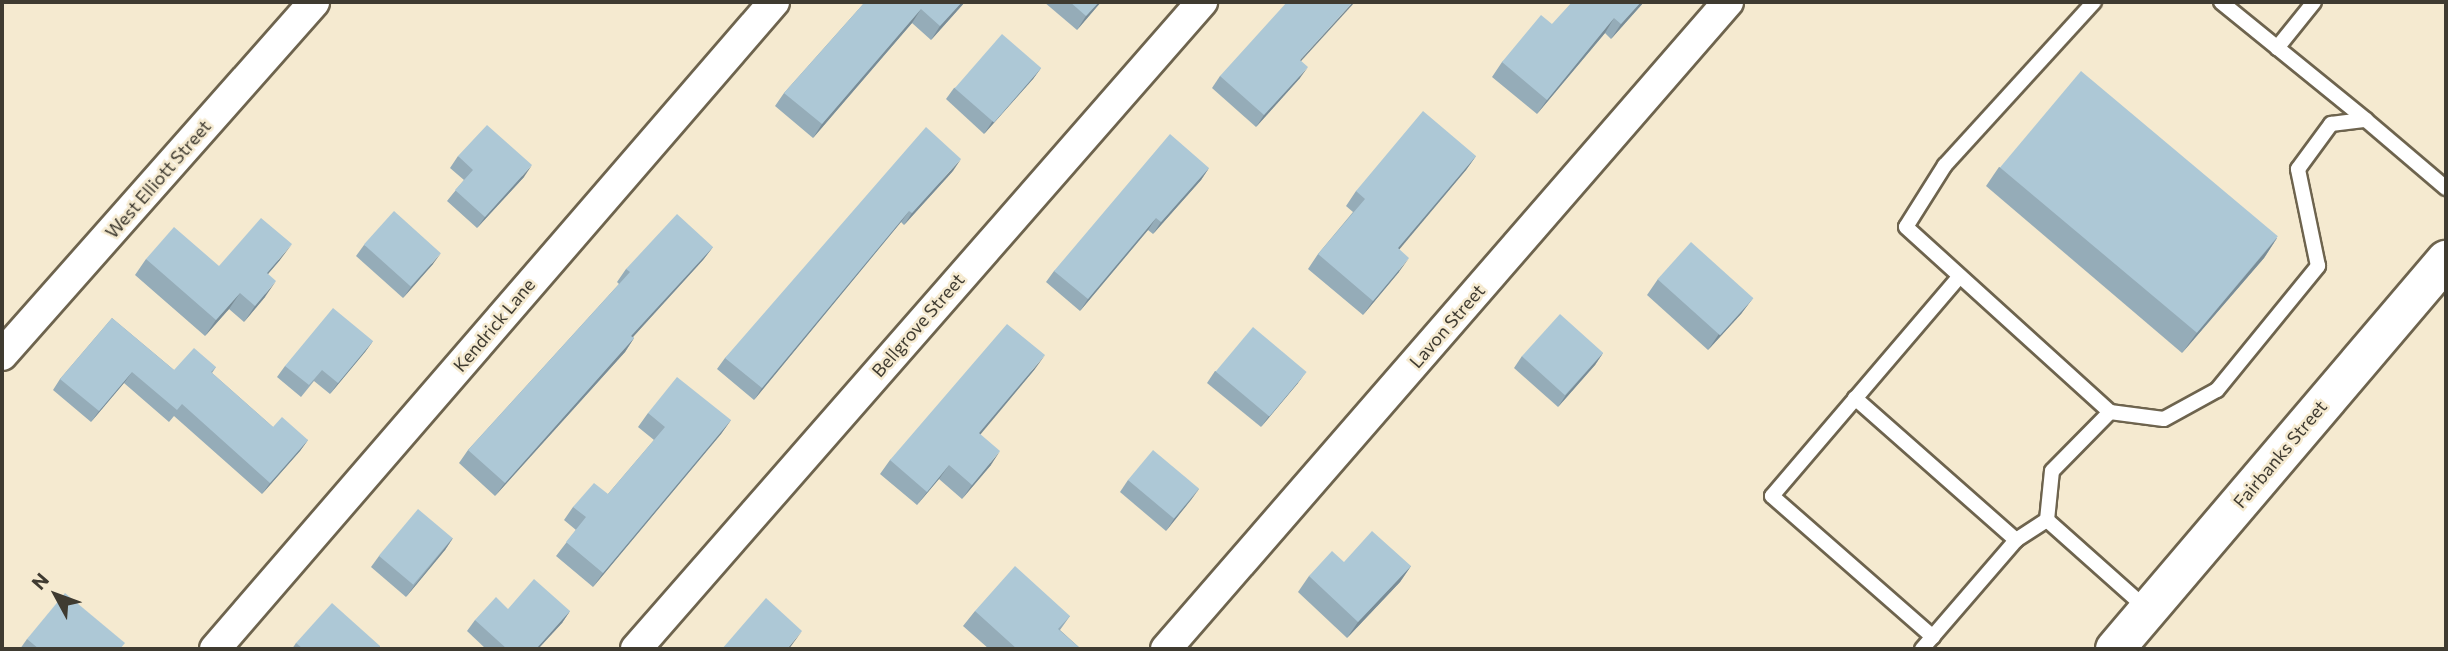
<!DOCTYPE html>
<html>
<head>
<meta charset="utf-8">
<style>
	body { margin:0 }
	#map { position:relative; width:2448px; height:651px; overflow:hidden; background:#f5ead0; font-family:Commissioner,sans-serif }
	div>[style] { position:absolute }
	.roads { filter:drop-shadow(2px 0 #6e644e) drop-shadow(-2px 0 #6e644e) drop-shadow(0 2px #6e644e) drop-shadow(0 -2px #6e644e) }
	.lane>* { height:14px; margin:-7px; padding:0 7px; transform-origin:7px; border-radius:7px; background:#fff }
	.street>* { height:30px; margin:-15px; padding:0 15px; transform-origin:15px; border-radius:15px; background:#fff }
	.secondary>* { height:38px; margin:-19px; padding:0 19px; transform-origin:19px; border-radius:19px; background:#fff }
	.wall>* { inset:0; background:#95acb8 }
	.shaded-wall>* { inset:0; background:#798c96 }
	.building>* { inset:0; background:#adc8d6; transform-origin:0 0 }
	span { translate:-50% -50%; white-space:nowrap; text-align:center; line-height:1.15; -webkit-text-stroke:5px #f5ead0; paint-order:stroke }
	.street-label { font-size:18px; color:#3f3b31 }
	.frame { position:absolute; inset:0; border:4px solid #3f3b31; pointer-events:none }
	.north { position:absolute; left:21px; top:560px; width:70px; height:70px; -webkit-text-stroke:5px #f5ead0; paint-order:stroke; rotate:311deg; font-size:19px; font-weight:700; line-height:28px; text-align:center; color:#3f3b31 }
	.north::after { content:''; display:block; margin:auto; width:24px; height:32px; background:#3f3b31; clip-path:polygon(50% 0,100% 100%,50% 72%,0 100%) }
</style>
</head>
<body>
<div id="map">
	<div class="roads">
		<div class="lane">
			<i style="left:2094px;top:2px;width:221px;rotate:132.4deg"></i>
			<i style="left:1945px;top:165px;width:73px;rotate:122.2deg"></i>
			<i style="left:1906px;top:227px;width:275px;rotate:42.2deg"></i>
			<i style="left:2221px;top:2px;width:187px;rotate:39.1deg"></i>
			<i style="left:2277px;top:48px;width:59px;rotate:-51.2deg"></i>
			<i style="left:1855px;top:398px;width:215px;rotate:41.4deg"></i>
			<i style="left:2047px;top:520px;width:135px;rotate:41.7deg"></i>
			<i style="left:1933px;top:637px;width:214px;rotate:-138.8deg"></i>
			<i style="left:1772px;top:496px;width:289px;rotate:-49.5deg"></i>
			<i style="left:1922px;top:649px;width:144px;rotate:-49.2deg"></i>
			<i style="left:2016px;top:540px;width:37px;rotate:-33deg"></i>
			<i style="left:2047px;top:520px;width:49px;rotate:-84.2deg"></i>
			<i style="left:2052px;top:471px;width:83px;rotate:-45.5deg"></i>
			<i style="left:2110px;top:412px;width:54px;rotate:7.4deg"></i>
			<i style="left:2164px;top:419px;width:60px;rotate:-28.7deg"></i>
			<i style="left:2217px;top:390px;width:160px;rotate:-50.8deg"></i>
			<i style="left:2318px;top:266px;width:99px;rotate:-101.7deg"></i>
			<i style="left:2298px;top:169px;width:56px;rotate:-53.7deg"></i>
			<i style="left:2331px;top:124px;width:35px;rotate:-7deg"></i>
			<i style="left:2366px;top:120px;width:105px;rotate:40.4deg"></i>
		</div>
		<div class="street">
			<i style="left:2px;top:355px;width:471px;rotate:-48.5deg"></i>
			<i style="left:215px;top:649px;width:855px;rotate:-49.17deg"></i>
			<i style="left:636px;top:649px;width:860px;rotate:-48.82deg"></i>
			<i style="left:1166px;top:649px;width:857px;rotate:-49.02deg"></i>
		</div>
		<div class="secondary">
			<i style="left:2115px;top:649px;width:511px;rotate:-49.61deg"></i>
		</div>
	</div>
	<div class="wall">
		<i style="clip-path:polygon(865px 2px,965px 2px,931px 40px,912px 23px,813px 138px,775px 106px,784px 93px)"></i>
		<i style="clip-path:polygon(1044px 2px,1101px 2px,1077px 30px)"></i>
		<i style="clip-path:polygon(1644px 2px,1611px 39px,1605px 33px,1537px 114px,1492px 77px,1502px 62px,1552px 24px)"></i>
		<i style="clip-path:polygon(1301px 61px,1300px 78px,1256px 127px,1212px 88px,1220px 76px)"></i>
		<i style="clip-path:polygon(1041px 68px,1033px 79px,984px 134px,946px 99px,954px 88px)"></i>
		<i style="clip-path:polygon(458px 156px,524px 177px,477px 228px,447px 201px,464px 180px,450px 168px)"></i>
		<i style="clip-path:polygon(1476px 156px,1466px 170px,1399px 249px,1399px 272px,1363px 315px,1308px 269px,1318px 254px,1353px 212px,1346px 206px,1356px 191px)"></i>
		<i style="clip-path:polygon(1999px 167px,2277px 238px,2264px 258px,2182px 353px,1986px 186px)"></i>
		<i style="clip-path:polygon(1209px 168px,1201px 180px,1153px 234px,1148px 230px,1080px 311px,1046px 282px,1054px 271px)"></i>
		<i style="clip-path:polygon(953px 171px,904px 225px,901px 222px,754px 400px,717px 369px,725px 358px)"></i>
		<i style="clip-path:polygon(364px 245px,433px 264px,403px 298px,356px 256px)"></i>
		<i style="clip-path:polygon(713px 247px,703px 260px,633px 337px,634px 338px,625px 352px,495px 496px,459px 463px,468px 450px,619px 284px,617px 282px,626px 269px)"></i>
		<i style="clip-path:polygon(146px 259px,219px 266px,280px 260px,268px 274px,265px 297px,244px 322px,229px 309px,205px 336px,135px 275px)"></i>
		<i style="clip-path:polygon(1658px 279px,1753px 298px,1741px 314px,1708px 350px,1647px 295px)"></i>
		<i style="clip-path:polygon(112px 318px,174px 370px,216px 367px,212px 373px,273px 427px,308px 440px,300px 451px,262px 494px,174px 416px,169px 422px,124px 383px,91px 422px,53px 390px,60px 379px)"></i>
		<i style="clip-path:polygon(373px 341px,365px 352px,330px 394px,314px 381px,301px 397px,277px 377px,285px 366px)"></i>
		<i style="clip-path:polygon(1603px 353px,1595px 365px,1558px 407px,1514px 368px,1522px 356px)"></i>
		<i style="clip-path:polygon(1035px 369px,980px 434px,991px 465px,962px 499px,939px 479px,917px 505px,880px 474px,890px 460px)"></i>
		<i style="clip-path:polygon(1215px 371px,1298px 383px,1261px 427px,1207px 383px)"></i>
		<i style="clip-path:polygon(648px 413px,731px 420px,721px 434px,593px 587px,556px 556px,576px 530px,564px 520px,573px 507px,608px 494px,654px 440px,638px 427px)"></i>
		<i style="clip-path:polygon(1128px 480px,1199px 489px,1166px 531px,1120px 492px)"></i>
		<i style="clip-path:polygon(453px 538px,445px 550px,406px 597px,371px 567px,379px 556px)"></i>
		<i style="clip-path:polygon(1344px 562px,1411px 566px,1400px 582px,1347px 638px,1298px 592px,1309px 576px)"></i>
		<i style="clip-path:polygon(570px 611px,562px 623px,538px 649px,486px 649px,467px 631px,475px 620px)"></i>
		<i style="clip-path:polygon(975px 611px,1070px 616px,1060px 630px,1081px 649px,989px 649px,963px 626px)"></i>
		<i style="clip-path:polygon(27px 639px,121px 649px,20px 649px)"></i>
		<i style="clip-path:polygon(296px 643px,380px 646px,378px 649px,292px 649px)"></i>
	</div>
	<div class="shaded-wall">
		<i style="clip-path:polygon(962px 2px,965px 2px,931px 40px,940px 26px)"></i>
		<i style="clip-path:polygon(1099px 2px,1101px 2px,1077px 30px,1086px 16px)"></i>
		<i style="clip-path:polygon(1353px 2px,1355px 2px,1292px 71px,1300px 60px)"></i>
		<i style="clip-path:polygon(1641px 2px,1644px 2px,1611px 39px,1621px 24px)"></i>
		<i style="clip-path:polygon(921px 9px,912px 23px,813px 138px,822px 124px)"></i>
		<i style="clip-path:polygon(1614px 18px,1605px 33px,1537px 114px,1547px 100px)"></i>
		<i style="clip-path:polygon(1308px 67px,1300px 78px,1256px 127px,1264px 115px)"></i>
		<i style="clip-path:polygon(1041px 68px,1033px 79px,984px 134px,992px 122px)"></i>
		<i style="clip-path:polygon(1476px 156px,1466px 170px,1388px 263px,1398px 248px)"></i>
		<i style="clip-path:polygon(961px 159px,953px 171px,904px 225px,912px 213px)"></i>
		<i style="clip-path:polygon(532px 165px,524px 177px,477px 228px,485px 217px)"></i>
		<i style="clip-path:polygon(1209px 168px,1201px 180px,1153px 234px,1161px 222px)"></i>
		<i style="clip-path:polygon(909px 211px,901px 222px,754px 400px,762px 388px)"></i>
		<i style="clip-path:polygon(1156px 218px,1148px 230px,1080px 311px,1088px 299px)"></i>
		<i style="clip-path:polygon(2277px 238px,2264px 258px,2182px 353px,2196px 334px)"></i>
		<i style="clip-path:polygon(292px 244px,280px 260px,255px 289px,267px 273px)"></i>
		<i style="clip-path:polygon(713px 247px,703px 260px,622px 349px,631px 336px)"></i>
		<i style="clip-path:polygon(441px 253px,433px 264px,403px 298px,411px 287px)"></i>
		<i style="clip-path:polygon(1409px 258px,1399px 272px,1363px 315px,1373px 301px)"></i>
		<i style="clip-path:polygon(276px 281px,265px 297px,244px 322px,255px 306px)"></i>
		<i style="clip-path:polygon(240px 293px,229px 309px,205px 336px,216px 320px)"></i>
		<i style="clip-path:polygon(1753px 298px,1741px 314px,1708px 350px,1719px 334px)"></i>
		<i style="clip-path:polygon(634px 338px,625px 352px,495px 496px,505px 483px)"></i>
		<i style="clip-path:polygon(373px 341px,365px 352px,330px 394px,338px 383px)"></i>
		<i style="clip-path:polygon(1603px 353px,1595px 365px,1558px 407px,1566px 395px)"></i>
		<i style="clip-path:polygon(1045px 355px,1035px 369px,970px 447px,979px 433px)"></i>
		<i style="clip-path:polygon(132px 372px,124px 383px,91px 422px,99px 411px)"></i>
		<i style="clip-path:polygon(1306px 372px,1298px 383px,1261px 427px,1269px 416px)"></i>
		<i style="clip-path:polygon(731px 420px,721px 434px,593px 587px,603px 573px)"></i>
		<i style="clip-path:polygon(308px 440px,300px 451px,262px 494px,270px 483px)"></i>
		<i style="clip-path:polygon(1000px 451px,991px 465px,962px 499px,972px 485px)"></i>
		<i style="clip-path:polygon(949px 465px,939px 479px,917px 505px,927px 492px)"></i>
		<i style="clip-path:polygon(1199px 489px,1191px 500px,1166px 531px,1174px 519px)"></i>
		<i style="clip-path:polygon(453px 538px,445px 550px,406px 597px,414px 586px)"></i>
		<i style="clip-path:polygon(1411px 566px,1400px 582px,1347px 638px,1358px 622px)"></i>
		<i style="clip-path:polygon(570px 611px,562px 623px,538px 649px,536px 649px)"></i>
		<i style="clip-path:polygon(802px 631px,789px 649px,787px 649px)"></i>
	</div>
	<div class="building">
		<i style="clip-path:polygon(865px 2px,962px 2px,940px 26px,921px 9px,822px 124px,784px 93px)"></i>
		<i style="clip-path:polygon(1070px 2px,1099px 2px,1086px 16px)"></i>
		<i style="clip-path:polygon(1287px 2px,1353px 2px,1300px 60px,1308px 67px,1264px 115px,1220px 76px)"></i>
		<i style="clip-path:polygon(1572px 2px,1641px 2px,1621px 24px,1614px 18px,1547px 100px,1502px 62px,1541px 15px,1552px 24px)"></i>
		<i style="left:1002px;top:34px;width:52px;height:72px;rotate:41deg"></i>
		<i style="left:2081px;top:71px;width:257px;height:126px;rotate:40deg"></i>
		<i style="clip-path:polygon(1423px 111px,1476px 156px,1398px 248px,1409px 258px,1373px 301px,1318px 254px,1365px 199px,1356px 191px)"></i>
		<i style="clip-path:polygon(487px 125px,532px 165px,485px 217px,455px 190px,473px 170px,458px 156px)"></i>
		<i style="clip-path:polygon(926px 127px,961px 159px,912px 213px,909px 211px,762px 388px,725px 358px)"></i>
		<i style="clip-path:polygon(1170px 134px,1209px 168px,1161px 222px,1156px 218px,1088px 299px,1054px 271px)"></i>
		<i style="left:394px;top:211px;width:63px;height:45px;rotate:42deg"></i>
		<i style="clip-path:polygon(677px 214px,713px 247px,631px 336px,634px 338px,505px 483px,468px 450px,630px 272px,626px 269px)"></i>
		<i style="clip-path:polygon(261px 218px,292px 244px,267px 273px,276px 281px,255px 306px,240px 293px,216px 320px,146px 259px,174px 227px,219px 266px)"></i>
		<i style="left:1691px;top:242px;width:84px;height:50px;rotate:42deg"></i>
		<i style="clip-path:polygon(333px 308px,373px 341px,338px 383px,322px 370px,309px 385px,285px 366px)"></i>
		<i style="left:1560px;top:314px;width:58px;height:57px;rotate:42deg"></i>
		<i style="clip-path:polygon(112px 318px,174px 370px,194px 348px,216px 367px,211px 372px,273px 427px,282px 417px,308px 440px,270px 483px,182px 404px,177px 410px,132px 372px,99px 411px,60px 379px)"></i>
		<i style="clip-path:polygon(1007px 324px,1045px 355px,979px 433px,1000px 451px,972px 485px,949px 465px,927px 492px,890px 460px)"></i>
		<i style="left:1253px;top:327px;width:70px;height:58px;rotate:40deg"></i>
		<i style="clip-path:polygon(677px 377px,731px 420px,603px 573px,566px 542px,586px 517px,573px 507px,594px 483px,608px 494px,665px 427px,648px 413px)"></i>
		<i style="left:1153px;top:450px;width:60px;height:39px;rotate:40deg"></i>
		<i style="left:418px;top:509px;width:45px;height:61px;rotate:40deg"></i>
		<i style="clip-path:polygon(1372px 531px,1411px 566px,1358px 622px,1309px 576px,1332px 551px,1344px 562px)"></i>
		<i style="clip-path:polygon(1015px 566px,1070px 616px,1058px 629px,1081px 649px,1017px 649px,975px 611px)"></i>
		<i style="clip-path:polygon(534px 579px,570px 611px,536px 649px,507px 649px,475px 620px,496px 597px,508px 609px)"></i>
		<i style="clip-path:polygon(65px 593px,125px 643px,120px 649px,39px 649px,27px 639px)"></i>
		<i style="clip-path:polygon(766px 598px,802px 631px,787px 649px,722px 649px)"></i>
		<i style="clip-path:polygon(332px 603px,380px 646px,377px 649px,303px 649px,296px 643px)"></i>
	</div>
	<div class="street-label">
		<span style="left:158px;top:179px;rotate:-49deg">West Elliott Street</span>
		<span style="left:494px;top:325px;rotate:-50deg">Kendrick Lane</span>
		<span style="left:918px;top:325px;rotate:-49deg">Bellgrove Street</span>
		<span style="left:1447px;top:326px;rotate:-49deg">Lavon Street</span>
		<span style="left:2280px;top:454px;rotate:-50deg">Fairbanks Street</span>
	</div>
	<div class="frame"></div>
	<div class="north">N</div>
</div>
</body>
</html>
